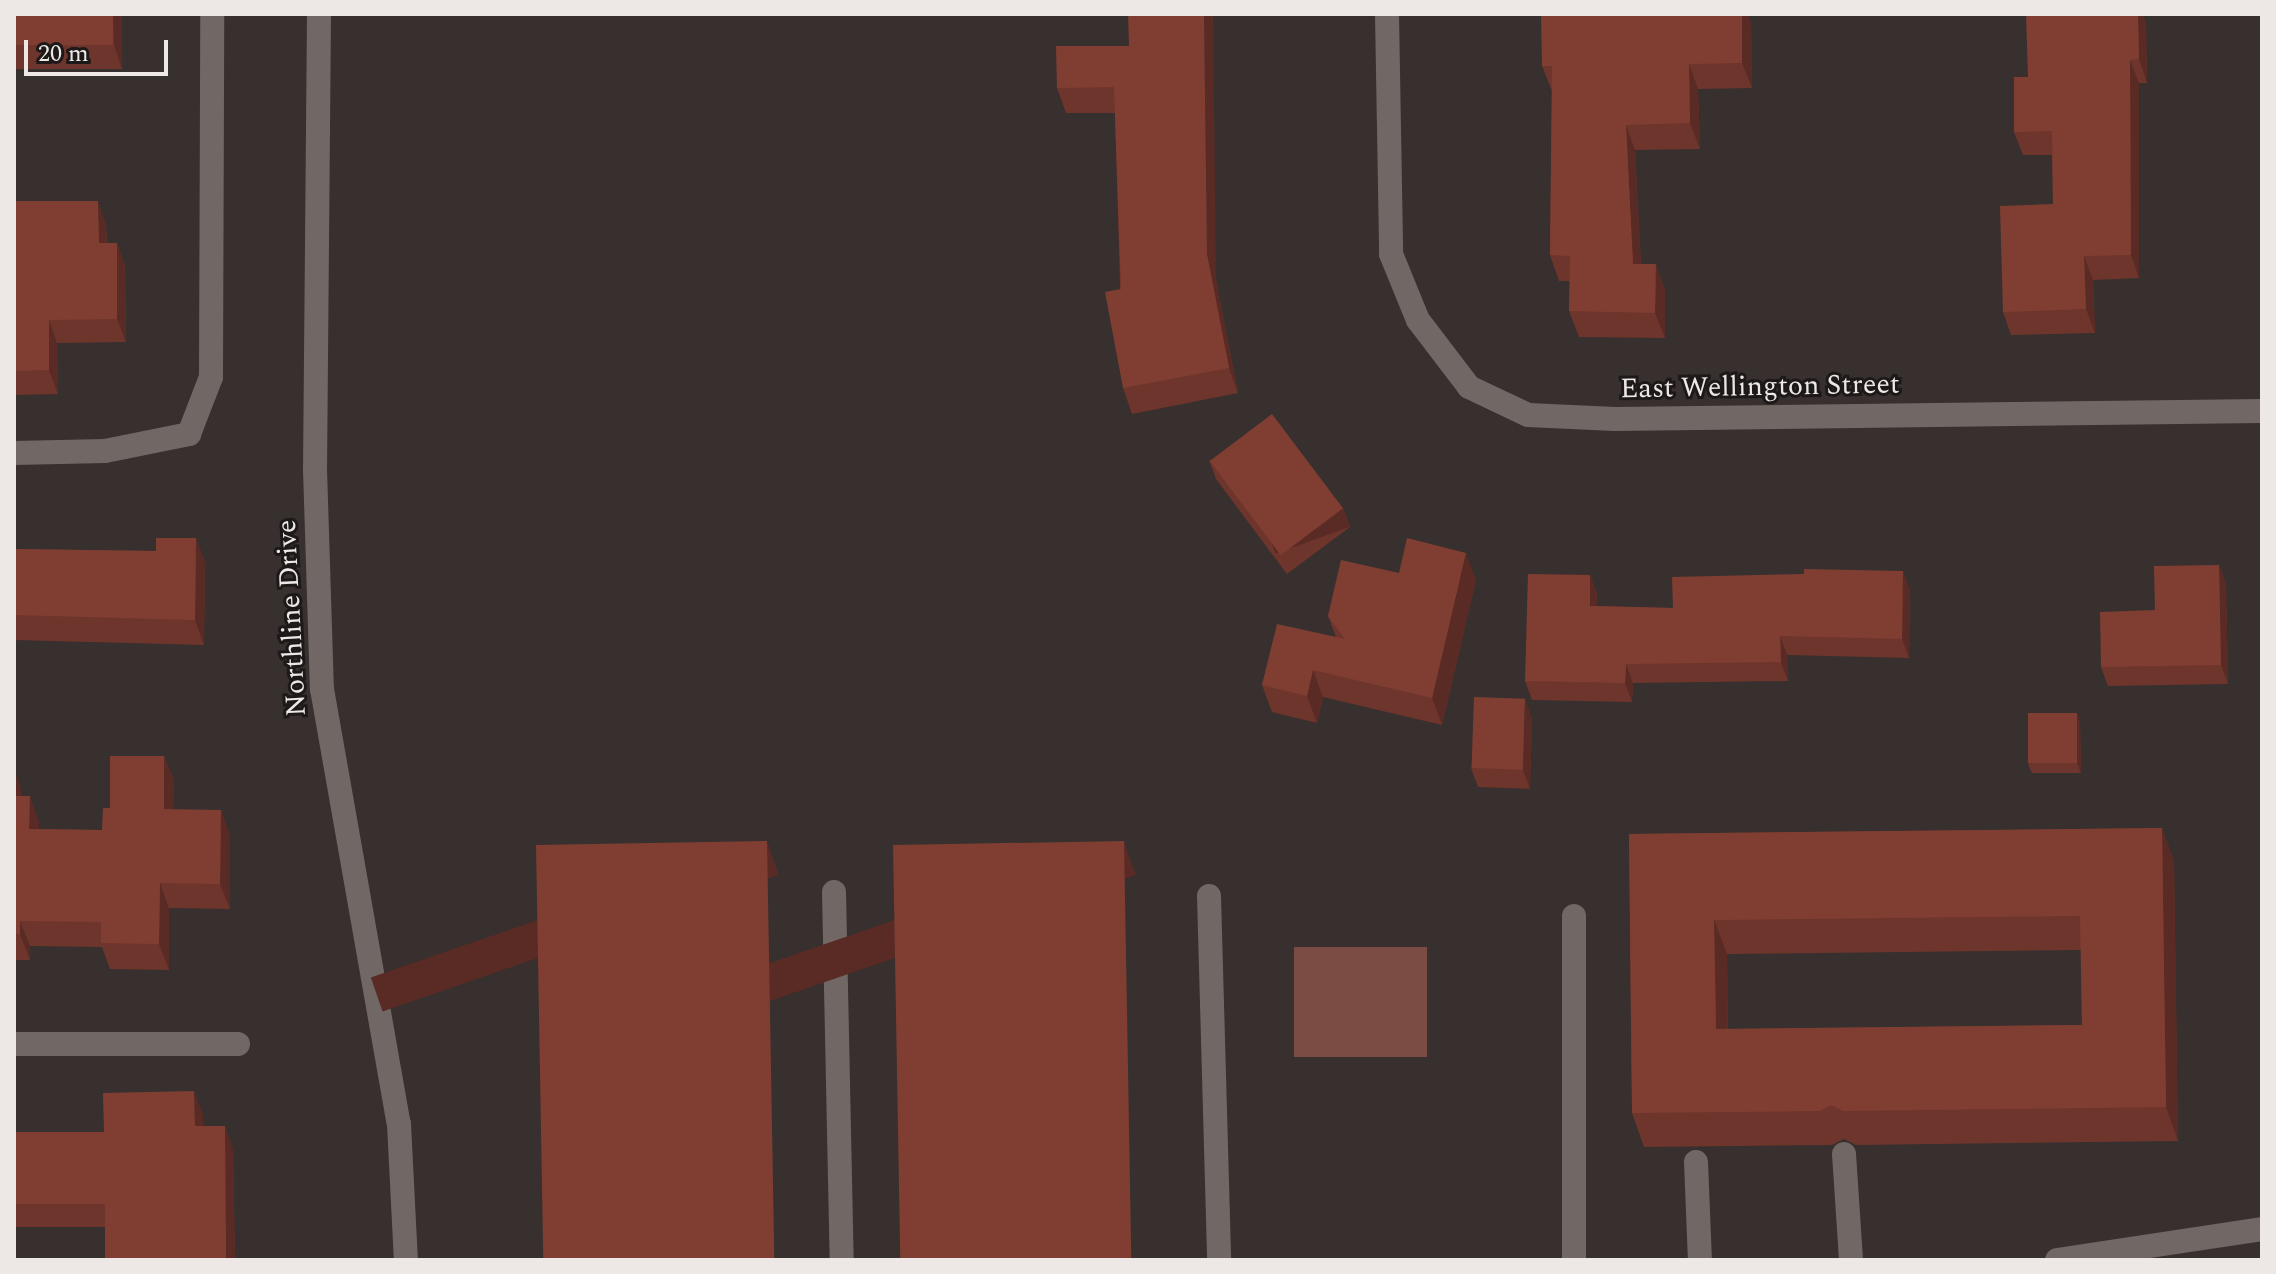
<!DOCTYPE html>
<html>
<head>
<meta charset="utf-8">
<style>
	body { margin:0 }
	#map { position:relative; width:2276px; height:1274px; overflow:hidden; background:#37302e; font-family:Spectral,serif }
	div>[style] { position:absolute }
	.green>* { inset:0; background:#7b4c43; transform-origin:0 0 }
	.minor>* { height:24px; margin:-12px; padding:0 12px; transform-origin:12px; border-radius:12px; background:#716866 }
	.wall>* { inset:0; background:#6e352c; transform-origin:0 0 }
	.shaded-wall>* { inset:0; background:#5a2b24; transform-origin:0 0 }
	.building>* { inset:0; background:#803e33; transform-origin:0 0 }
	span { translate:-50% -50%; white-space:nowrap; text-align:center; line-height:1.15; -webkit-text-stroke:6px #1c1918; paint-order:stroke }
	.street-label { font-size:28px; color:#ede7e6 }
	.frame { position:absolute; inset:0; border:16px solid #ede7e6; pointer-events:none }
	.scale { position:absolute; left:24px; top:40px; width:144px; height:36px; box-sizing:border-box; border:4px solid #ede7e6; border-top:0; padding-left:10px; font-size:24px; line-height:28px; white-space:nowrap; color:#ede7e6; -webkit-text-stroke:6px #1c1918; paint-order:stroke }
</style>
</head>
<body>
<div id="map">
	<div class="green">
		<i style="left:1294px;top:947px;width:133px;height:110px"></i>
	</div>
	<div class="minor">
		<i style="left:319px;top:14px;width:455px;rotate:90.5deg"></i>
		<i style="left:315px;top:469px;width:220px;rotate:88.2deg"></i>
		<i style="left:322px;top:689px;width:442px;rotate:80deg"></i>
		<i style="left:399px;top:1124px;width:136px;rotate:87.1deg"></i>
		<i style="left:1387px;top:14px;width:240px;rotate:89deg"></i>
		<i style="left:1391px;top:254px;width:71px;rotate:67.8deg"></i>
		<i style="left:1418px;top:320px;width:84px;rotate:52.7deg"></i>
		<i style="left:1469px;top:387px;width:65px;rotate:25.4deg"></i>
		<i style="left:1528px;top:415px;width:87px;rotate:2.6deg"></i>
		<i style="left:1615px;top:419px;width:647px;rotate:-0.71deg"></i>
		<i style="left:14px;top:453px;width:91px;rotate:-1.3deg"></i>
		<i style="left:105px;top:451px;width:86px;rotate:-11.4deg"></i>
		<i style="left:189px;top:434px;width:61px;rotate:-68.9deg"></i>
		<i style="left:211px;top:377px;width:363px;rotate:-89.8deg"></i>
		<i style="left:834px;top:892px;width:368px;rotate:88.8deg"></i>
		<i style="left:1209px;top:896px;width:364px;rotate:88.4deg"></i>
		<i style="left:1574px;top:916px;width:344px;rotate:90deg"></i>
		<i style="left:14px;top:1044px;width:224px"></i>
		<i style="left:1844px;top:1154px;width:106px;rotate:86.2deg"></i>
		<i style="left:1696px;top:1162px;width:98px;rotate:87.7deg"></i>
		<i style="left:2057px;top:1260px;width:207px;rotate:-8.6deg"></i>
	</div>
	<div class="wall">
		<i style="left:14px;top:14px;width:108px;height:55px"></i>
		<i style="clip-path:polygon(2146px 22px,2147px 83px,2139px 83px,2139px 278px,2093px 280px,2095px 333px,2011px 335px,2003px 312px,2053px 204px,2052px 155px,2023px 155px,2014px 132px,2028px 77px)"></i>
		<i style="clip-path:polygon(1751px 23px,1752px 88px,1698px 89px,1700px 149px,1635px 150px,1641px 264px,1665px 289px,1665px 338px,1579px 337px,1569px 311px,1570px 281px,1559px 281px,1550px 255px,1552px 91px,1542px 66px)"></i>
		<i style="clip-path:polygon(1129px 46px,1216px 280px,1238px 393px,1132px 414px,1123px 388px,1115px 113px,1066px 113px,1057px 88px)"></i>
		<i style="clip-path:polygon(14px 201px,106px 224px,107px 243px,117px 243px,125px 266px,126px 342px,57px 343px,58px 394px,14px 395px)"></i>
		<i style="clip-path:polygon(1209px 460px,1343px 508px,1350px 527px,1287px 574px,1216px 479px)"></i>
		<i style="clip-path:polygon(196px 538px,205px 563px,204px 645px,14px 640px,14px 549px,156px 551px)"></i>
		<i style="clip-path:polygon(2219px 565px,2226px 584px,2228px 684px,2108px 686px,2101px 667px,2155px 610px)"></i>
		<i style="clip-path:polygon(1399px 573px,1476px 580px,1442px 725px,1323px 697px,1317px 723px,1272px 712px,1262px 685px,1336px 637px,1328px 616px)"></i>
		<i style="clip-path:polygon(1590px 575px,1597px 594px,1597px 606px,1673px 608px,1910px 590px,1909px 658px,1787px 655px,1788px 681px,1633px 683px,1632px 702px,1532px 700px,1525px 681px)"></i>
		<i style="clip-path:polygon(2077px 713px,2080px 723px,2081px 773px,2032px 773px,2028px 764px)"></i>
		<i style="clip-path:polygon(1532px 718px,1530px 789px,1478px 787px,1471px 768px)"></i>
		<i style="clip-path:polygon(164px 756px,174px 781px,173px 809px,230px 835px,230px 909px,169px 908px,169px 970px,110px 969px,102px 947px,30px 946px,30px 960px,14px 960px,14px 770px,21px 789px,21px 796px,39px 822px,39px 829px,102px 830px,110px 808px)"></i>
		<i style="clip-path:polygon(evenodd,2162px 828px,2174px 862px,2178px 1141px,1856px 1145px,1844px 1139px,1832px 1145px,1644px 1147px,1632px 1113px,1629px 834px,2162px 828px,2081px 950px,2082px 1025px,1728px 1029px,1727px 954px,2081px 950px)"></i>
		<i style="clip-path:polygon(203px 1115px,203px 1126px,233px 1150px,235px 1260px,105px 1260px,105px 1227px,14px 1227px,14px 1132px,104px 1132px)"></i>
	</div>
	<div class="shaded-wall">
		<i style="clip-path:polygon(113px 14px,122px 14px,122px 69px,114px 44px)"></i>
		<i style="clip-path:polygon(1204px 14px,1213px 14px,1216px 280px,1238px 393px,1229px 368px,1207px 254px)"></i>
		<i style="clip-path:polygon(1742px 14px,1748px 14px,1751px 23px,1752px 88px,1742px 63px)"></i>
		<i style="clip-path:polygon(2138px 14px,2143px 14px,2146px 22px,2147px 83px,2139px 59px)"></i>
		<i style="clip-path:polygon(2130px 60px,2139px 83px,2139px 278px,2131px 255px)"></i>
		<i style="clip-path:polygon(1689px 64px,1698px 89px,1700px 149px,1690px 123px)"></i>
		<i style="clip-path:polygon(1626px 125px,1635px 150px,1642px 289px,1633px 264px)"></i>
		<i style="clip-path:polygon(98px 201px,106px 224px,107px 266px,99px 243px)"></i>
		<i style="clip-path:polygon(117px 243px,125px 266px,126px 342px,117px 319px)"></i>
		<i style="clip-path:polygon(2084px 256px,2093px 280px,2095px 333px,2086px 309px)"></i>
		<i style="clip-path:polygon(1656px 264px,1665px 289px,1665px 338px,1655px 313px)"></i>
		<i style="clip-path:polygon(49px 320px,57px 343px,58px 394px,49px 370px)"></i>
		<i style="left:1343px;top:508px;width:20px;height:79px;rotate:70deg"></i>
		<i style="clip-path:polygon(196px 538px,205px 563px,204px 645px,195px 620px)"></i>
		<i style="clip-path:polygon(1466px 553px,1476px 580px,1442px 725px,1432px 698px)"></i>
		<i style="clip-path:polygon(2219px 565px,2226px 584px,2228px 684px,2221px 665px)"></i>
		<i style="clip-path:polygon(1903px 571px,1910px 590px,1909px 658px,1902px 639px)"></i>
		<i style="clip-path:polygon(1590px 575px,1597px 594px,1597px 625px,1590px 606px)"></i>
		<i style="clip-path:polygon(1780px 636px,1787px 655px,1788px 681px,1781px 662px)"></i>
		<i style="clip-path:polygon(1626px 664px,1633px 683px,1632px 702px,1625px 683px)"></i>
		<i style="clip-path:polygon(1313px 670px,1323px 697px,1317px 723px,1307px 696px)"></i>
		<i style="clip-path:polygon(1525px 699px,1532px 718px,1530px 789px,1523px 770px)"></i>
		<i style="clip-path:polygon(2077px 713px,2080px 723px,2081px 773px,2077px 763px)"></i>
		<i style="clip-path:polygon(164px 756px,174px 781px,173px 835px,164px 809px)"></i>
		<i style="clip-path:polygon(14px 770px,21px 789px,21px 822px,14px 804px)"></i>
		<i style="clip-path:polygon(30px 796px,39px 822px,39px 854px,29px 829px)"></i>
		<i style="clip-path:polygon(221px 810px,230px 835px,230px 909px,220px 884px)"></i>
		<i style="clip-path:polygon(2162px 828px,2174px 862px,2178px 1141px,2166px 1107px)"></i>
		<i style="left:767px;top:841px;width:36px;height:419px;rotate:71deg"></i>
		<i style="left:1124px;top:841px;width:36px;height:419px;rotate:71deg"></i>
		<i style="clip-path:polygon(160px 883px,169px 908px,169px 970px,159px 944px)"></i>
		<i style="clip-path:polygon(1714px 920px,1727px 954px,1728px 1063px,1716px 1029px)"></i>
		<i style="clip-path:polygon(20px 921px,30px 946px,30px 960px,20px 934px)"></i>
		<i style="clip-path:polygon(194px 1091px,203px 1115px,203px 1150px,195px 1126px)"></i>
		<i style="clip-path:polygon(225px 1126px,233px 1150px,235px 1260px,226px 1260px)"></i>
	</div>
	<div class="building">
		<i style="left:14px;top:14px;width:99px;height:31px"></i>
		<i style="clip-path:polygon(1128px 14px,1204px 14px,1207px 254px,1229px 368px,1123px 388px,1105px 292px,1121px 289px,1114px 87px,1057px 88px,1056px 46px,1129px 46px)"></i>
		<i style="clip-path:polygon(1541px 14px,1742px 14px,1742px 63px,1689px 64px,1690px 123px,1626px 125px,1633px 264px,1656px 264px,1655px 313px,1569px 311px,1570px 256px,1550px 255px,1552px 66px,1542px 66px)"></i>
		<i style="clip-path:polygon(2026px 14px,2138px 14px,2139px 59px,2130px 60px,2131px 255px,2084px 256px,2086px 309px,2003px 312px,2000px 206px,2053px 204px,2052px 131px,2014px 132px,2014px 77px,2028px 77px)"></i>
		<i style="clip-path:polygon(14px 201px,98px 201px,99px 243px,117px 243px,117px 319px,49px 320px,49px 370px,14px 371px)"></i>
		<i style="left:1272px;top:414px;width:118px;height:78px;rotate:53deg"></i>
		<i style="clip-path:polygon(156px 538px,196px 538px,195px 620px,14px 615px,14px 549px,156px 551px)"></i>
		<i style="clip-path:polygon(1407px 538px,1466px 553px,1432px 698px,1313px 670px,1307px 696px,1262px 685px,1277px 624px,1345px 639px,1328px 616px,1341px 560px,1399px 573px)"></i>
		<i style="clip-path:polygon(2219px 565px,2221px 665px,2101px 667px,2100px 612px,2155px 610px,2154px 566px)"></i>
		<i style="clip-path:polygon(1804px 569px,1903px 571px,1902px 639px,1780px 636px,1781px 662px,1626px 664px,1625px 683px,1525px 681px,1528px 574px,1590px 575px,1590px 606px,1673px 608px,1672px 577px,1804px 574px)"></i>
		<i style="left:1474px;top:697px;width:51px;height:71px;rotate:2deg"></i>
		<i style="left:2077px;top:713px;width:50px;height:49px;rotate:90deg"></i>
		<i style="clip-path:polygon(110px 756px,164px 756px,164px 809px,221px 810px,220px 884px,160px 883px,159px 944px,101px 943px,101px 922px,20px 921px,20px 934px,14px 934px,14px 796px,30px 796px,29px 829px,102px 830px,103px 808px,110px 808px)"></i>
		<i style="clip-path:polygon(evenodd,2162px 828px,2166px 1107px,1843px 1111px,1831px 1105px,1820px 1111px,1632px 1113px,1629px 834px,2162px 828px,2080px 916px,2082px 1025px,1716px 1029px,1714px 920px,2080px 916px)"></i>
		<i style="left:767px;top:841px;width:419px;height:231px;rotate:89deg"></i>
		<i style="left:1124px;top:841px;width:419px;height:231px;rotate:89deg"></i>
		<i style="clip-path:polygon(194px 1091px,195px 1126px,225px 1126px,226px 1260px,105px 1260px,105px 1204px,14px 1204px,14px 1132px,104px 1132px,103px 1093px)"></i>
	</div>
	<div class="street-label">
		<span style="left:1760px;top:387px;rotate:-1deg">East Wellington Street</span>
		<span style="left:292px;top:618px;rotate:-93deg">Northline Drive</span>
	</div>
	<div class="frame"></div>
	<div class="scale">20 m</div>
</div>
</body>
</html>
